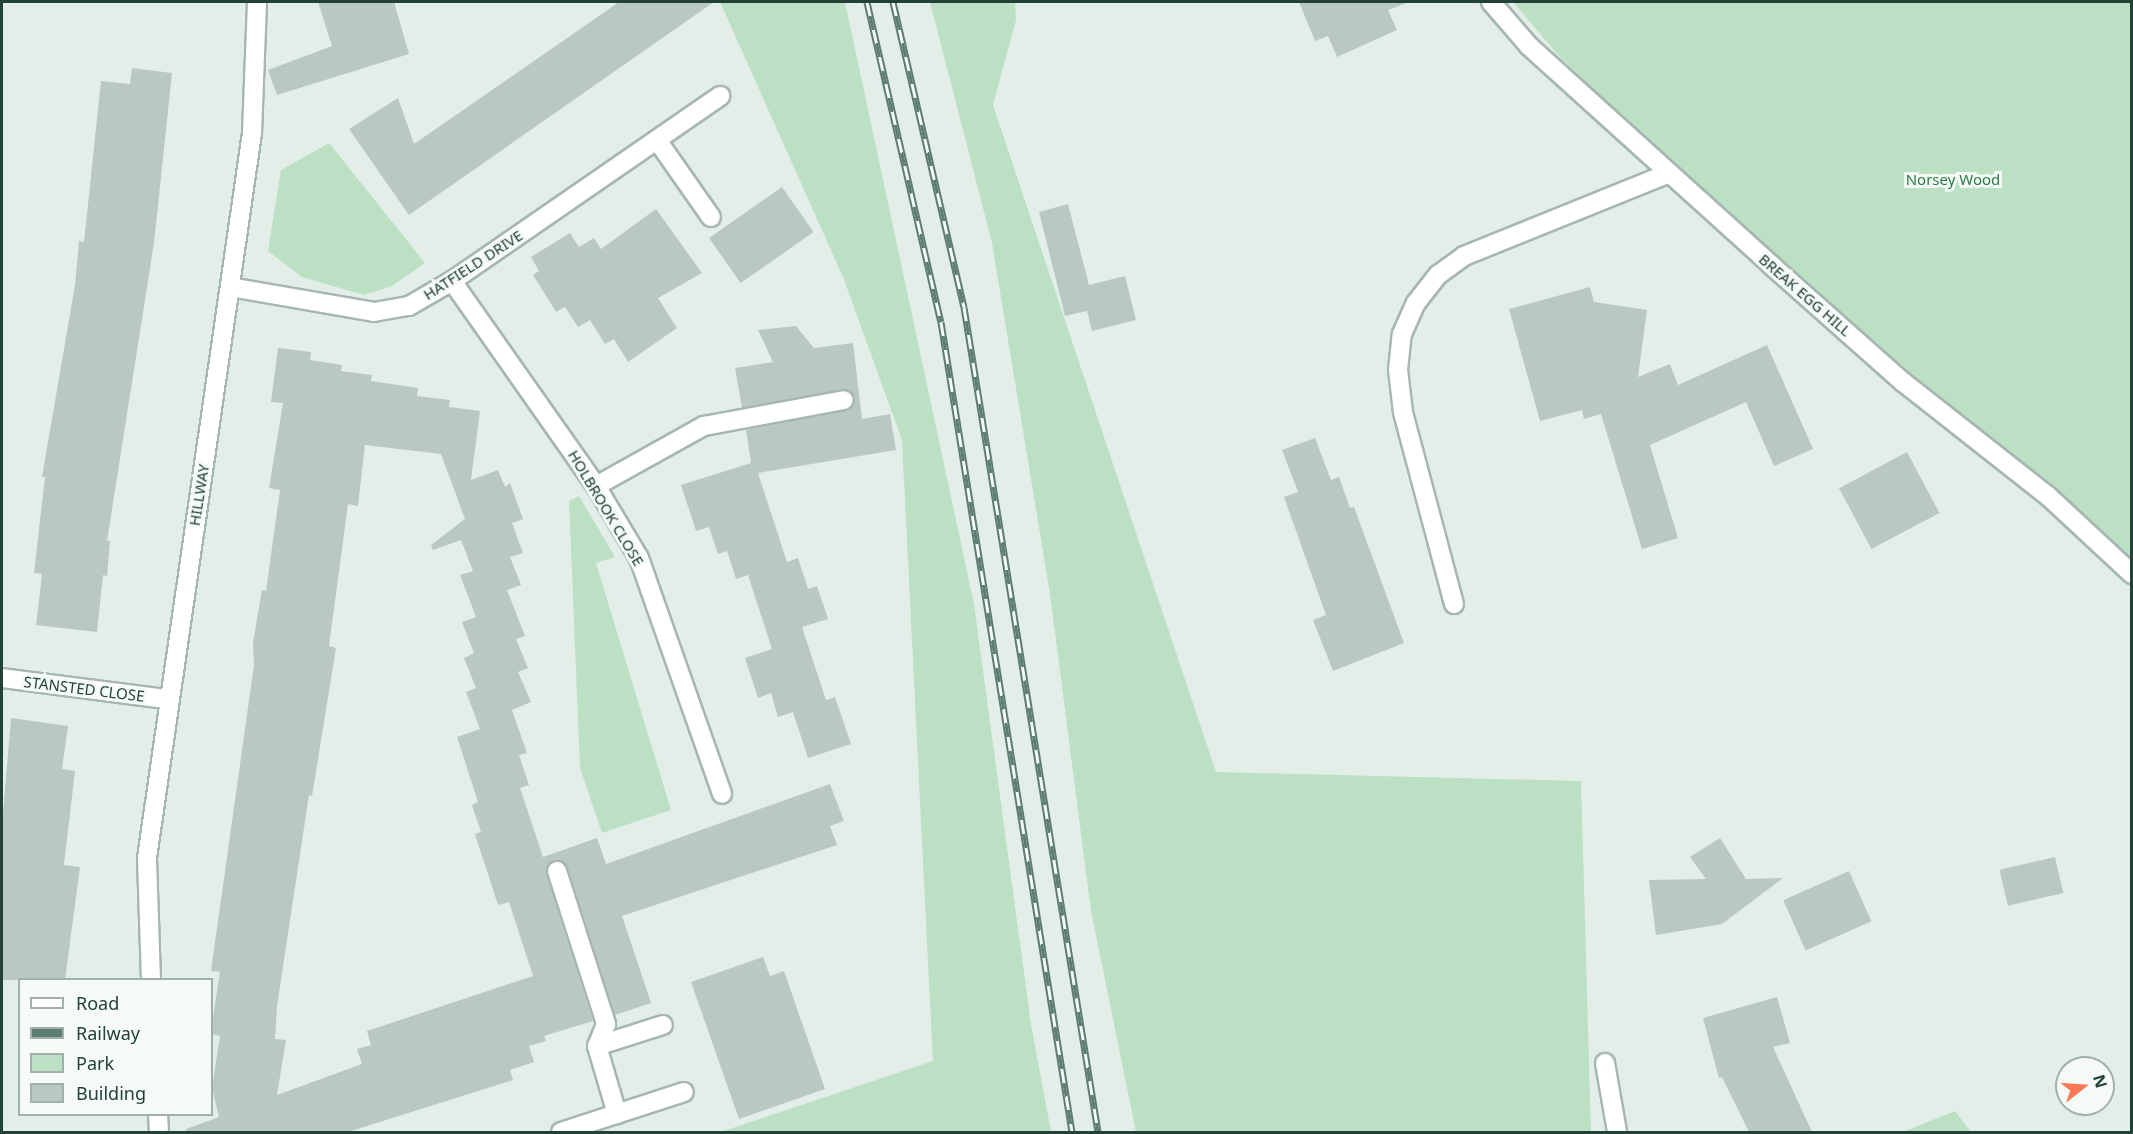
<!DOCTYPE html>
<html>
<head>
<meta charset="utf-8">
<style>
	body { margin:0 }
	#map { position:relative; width:2133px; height:1134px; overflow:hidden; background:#e4eee9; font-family:"Noto Sans",sans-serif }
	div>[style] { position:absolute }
	.green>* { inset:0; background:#bce0c4 }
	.building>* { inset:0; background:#b9c9c2; transform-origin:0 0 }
	.roads { filter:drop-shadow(2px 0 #a6b7b0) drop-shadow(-2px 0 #a6b7b0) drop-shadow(0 2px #a6b7b0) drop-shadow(0 -2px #a6b7b0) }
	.minor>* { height:18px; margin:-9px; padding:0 9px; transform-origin:9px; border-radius:9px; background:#fff }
	.rail>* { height:7px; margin-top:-3.5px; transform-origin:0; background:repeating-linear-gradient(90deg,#f5faf7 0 14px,#5d7c73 0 28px); box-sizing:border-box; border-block:2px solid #5d7c73 }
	span { translate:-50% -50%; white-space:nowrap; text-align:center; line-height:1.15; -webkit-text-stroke:6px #f5faf7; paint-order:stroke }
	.park-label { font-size:15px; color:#2a7a46 }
	.street-label { font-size:15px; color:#224137 }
	.frame { position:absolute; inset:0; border:3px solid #224137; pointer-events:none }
	.legend { position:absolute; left:18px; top:978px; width:195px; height:138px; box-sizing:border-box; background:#f5faf7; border:2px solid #a1b0aa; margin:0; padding:8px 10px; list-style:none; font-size:18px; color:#224137 }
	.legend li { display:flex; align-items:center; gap:12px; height:30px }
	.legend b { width:30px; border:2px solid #a1b0aa }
	.north { position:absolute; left:2055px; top:1056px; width:60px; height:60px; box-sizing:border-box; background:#f5faf7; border:2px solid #a1b0aa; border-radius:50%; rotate:73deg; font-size:16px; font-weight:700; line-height:24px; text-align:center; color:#224137 }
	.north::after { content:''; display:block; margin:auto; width:21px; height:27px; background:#f97957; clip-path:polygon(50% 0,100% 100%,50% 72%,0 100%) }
</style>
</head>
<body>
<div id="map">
	<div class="green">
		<i style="clip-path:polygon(720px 2px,845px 2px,974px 604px,1031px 1024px,1051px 1132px,721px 1132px,933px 1061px,902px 440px,843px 277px)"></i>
		<i style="clip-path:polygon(930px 2px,1015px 2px,1016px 20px,993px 105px,1216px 772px,1581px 781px,1591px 1132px,1136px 1132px,1091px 911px,1050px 594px,992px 243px)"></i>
		<i style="clip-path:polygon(1513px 2px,2131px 2px,2131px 574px,1744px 231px,1558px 55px)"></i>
		<i style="clip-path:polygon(329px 143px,425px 263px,392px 286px,364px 295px,302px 277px,268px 251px,281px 170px)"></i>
		<i style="clip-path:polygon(579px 496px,615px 557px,596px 563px,671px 810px,602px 833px,580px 768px,569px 501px)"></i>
		<i style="clip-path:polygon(1955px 1111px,1971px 1132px,1903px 1132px)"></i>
	</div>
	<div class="building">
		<i style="clip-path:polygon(318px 2px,394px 2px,409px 54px,277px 95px,268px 70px,332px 46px)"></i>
		<i style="clip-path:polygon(619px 2px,714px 2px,409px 215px,349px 129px,398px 98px,414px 144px)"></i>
		<i style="clip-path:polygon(1299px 2px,1409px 2px,1388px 10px,1397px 30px,1337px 57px,1328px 36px,1315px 41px)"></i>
		<i style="clip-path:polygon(132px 68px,172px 73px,154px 243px,107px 541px,110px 541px,107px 576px,103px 575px,97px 632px,36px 625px,42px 574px,34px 573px,45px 477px,42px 477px,75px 285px,79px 241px,84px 242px,101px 81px,130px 84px)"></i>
		<i style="left:782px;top:187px;width:55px;height:89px;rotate:55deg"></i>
		<i style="clip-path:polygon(1068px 204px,1089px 285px,1125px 276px,1136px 320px,1092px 331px,1087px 311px,1065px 316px,1039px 212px)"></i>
		<i style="clip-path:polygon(656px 209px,702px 273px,658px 298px,677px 328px,628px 362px,614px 339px,605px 344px,590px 320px,578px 327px,565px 307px,556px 312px,533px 275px,539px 271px,531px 257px,570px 233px,579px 247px,594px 238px,601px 249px)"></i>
		<i style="clip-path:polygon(1590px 287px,1594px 302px,1647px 310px,1638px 377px,1670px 364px,1678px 385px,1767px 345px,1813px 449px,1774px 466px,1746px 402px,1650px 445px,1678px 538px,1642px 549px,1601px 414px,1584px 419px,1582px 410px,1540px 421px,1509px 309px)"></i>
		<i style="clip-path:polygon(796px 326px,814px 348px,853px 343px,862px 419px,890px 414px,896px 450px,758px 473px,787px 562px,798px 558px,808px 589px,817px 586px,828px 619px,802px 627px,826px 700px,835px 697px,851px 744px,808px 758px,793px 712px,778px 717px,771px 693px,758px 698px,745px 658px,772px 649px,748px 575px,736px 579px,727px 551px,718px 554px,709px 527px,696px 531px,681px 485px,751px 463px,746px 430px,852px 408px,855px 397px,843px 389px,742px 408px,735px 368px,773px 362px,758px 330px)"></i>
		<i style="clip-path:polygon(evenodd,278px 348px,311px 352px,310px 360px,342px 365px,341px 371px,372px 375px,371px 381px,418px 388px,417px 396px,450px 400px,449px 407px,480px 411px,471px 480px,498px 470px,505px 487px,510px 483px,523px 519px,512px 523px,523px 553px,510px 557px,521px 585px,507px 590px,525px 636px,516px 639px,528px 668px,518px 672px,531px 702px,512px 710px,527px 753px,519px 755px,529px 785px,520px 788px,543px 857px,597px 838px,606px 864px,830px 784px,844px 821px,830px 826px,837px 845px,622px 916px,651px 1003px,615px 1015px,568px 868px,560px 860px,549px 863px,546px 874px,593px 1021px,544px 1036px,546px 1041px,529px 1046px,534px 1062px,510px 1070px,513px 1080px,348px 1132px,187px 1132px,186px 1129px,219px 1117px,212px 1088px,220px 1036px,212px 1034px,212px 1024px,220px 972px,211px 971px,254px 665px,253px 642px,262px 590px,266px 591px,280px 490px,269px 488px,283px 403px,271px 402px,278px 348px,365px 445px,441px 454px,465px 519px,431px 545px,433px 550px,461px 540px,473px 571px,460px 575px,476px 617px,462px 622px,474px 653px,464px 658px,476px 688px,466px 692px,480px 729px,457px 737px,478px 802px,472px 805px,481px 832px,475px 834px,498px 905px,509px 902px,533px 976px,367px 1031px,371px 1045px,357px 1049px,362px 1064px,277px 1095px,286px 1040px,275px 1039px,277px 1006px,309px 795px,312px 796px,336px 648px,329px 646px,348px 504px,358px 506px,365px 445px)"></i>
		<i style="clip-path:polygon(1315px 438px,1331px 480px,1339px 477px,1350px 508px,1354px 507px,1404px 643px,1333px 671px,1313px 620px,1326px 615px,1284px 497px,1298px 492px,1282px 450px)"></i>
		<i style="left:1907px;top:452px;width:69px;height:77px;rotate:62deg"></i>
		<i style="clip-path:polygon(11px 718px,68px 726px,62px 769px,75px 771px,64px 865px,80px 867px,65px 980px,2px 980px,2px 825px)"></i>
		<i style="clip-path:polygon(1720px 838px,1746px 879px,1783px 878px,1722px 924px,1656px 935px,1649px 880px,1706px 879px,1690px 857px)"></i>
		<i style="left:2055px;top:857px;width:37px;height:57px;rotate:77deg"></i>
		<i style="left:1849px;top:871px;width:55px;height:72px;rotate:66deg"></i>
		<i style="clip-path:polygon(763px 957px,770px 976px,784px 971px,825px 1089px,739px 1119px,691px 982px)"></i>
		<i style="clip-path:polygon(1777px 997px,1790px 1043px,1773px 1047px,1812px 1132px,1749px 1132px,1722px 1077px,1719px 1078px,1703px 1018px)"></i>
	</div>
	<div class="roads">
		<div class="minor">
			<i style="left:1491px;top:2px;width:58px;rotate:49.2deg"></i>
			<i style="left:1529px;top:46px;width:326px;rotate:42.1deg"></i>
			<i style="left:1771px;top:265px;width:176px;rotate:41.6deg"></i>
			<i style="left:1903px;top:382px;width:184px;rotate:38.2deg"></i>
			<i style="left:2048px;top:496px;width:115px;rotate:42.9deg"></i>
			<i style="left:657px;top:140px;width:94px;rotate:55deg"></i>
			<i style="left:452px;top:281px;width:251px;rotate:54.9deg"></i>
			<i style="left:596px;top:486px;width:84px;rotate:59.2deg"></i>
			<i style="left:639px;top:558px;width:250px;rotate:70.6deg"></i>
			<i style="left:230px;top:287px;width:146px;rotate:9.8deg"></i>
			<i style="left:374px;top:312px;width:36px;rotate:-10deg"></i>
			<i style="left:409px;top:306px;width:50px;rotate:-30.2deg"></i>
			<i style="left:452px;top:281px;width:326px;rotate:-34.6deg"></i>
			<i style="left:596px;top:486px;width:124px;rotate:-29.1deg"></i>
			<i style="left:704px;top:426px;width:142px;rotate:-10.5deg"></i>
			<i style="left:1454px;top:604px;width:199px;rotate:-104.9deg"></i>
			<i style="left:1403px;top:412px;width:42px;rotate:-96.8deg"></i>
			<i style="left:1398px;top:370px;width:36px;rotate:-84deg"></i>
			<i style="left:1402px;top:334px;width:34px;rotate:-66deg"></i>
			<i style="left:1416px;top:303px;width:36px;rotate:-52deg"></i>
			<i style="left:1438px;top:275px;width:32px;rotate:-36deg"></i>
			<i style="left:1464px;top:256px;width:221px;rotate:-22deg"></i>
			<i style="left:2px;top:678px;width:166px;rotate:7.3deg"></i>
			<i style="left:557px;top:871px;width:161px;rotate:72.2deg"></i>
			<i style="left:606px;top:1024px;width:24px;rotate:112deg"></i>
			<i style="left:597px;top:1046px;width:69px;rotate:-17.7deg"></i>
			<i style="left:151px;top:980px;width:122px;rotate:-91.9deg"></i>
			<i style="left:147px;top:858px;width:733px;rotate:-81.76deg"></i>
			<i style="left:252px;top:133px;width:131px;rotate:-87.8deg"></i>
			<i style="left:597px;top:1046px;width:71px;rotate:73.6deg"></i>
			<i style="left:1605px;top:1063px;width:70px;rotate:80.1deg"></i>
			<i style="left:158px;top:1114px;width:18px;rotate:87deg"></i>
			<i style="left:561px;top:1132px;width:129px;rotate:-18deg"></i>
		</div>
	</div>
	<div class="rail">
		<i style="left:867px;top:2px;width:328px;rotate:77deg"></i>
		<i style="left:941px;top:322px;width:821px;rotate:80.81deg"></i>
		<i style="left:893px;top:2px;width:313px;rotate:76.9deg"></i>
		<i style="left:964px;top:307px;width:836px;rotate:80.77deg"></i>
	</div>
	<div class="park-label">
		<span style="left:1953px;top:180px">Norsey Wood</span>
	</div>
	<div class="street-label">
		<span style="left:473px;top:265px;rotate:-33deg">HATFIELD DRIVE</span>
		<span style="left:1805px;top:295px;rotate:41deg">BREAK EGG HILL</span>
		<span style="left:199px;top:495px;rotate:-81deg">HILLWAY</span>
		<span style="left:606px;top:508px;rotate:59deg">HOLBROOK CLOSE</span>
		<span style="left:84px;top:689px;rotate:7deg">STANSTED CLOSE</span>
	</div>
	<div class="frame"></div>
	<ul class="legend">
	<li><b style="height:8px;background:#fff"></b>Road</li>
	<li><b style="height:8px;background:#5d7c73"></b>Railway</li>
	<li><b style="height:16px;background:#bce0c4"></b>Park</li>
	<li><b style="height:16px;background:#b9c9c2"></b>Building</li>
	</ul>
	<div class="north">N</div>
</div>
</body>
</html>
